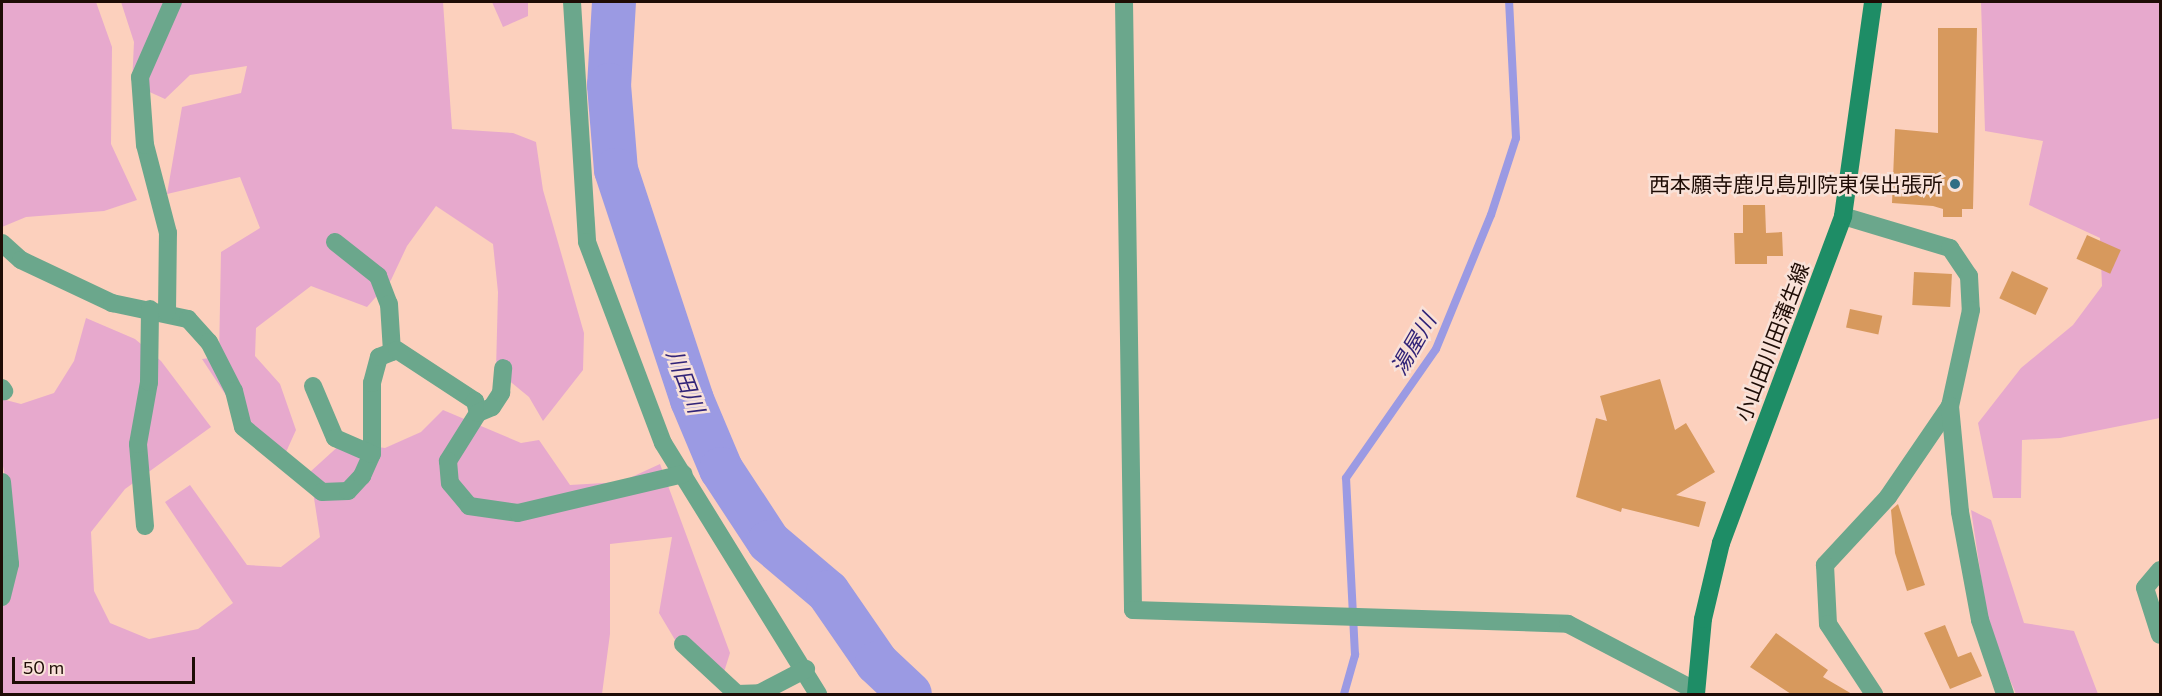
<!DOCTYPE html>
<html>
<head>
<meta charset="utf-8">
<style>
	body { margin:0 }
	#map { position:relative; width:2162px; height:696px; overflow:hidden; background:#fcd0bd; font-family:Commissioner,"Noto Sans JP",sans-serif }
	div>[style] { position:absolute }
	.green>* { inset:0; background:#e7a9cd }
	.stream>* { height:8px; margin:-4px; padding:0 4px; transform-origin:4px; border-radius:4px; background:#9b9ae3 }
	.river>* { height:44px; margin:-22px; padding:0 22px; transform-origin:22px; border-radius:22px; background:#9b9ae3 }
	.building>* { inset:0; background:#d7995d; transform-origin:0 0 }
	.street>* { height:18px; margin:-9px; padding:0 9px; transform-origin:9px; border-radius:9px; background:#6ba78c }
	.secondary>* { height:18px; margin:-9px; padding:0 9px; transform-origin:9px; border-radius:9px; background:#1e8d66 }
	.dots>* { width:16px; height:16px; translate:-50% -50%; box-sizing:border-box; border:3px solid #f9e2d9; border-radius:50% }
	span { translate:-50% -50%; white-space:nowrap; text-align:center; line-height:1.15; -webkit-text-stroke:5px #f9e2d9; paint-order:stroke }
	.poi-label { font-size:21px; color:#1e0c05 }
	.right { translate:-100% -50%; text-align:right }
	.street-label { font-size:21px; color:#1e0c05 }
	.water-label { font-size:22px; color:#322478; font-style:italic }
	.frame { position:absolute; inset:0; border:3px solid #1e0c05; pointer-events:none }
	.scale { position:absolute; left:12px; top:657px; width:183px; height:27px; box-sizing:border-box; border:3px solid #1e0c05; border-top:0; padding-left:8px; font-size:18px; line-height:21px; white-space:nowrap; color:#1e0c05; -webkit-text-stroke:4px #f9e2d9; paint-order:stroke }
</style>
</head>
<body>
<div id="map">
	<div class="green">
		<i style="clip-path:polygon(2px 2px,96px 2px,112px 47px,111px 144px,137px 200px,104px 211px,26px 217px,2px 227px)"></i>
		<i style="clip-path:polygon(121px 2px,443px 2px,452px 129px,513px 133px,536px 142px,543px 190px,584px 333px,583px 370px,543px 421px,529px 397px,496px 370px,498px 292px,493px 244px,436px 206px,407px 246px,391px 280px,367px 307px,311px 286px,256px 328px,255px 356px,280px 384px,296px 430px,282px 461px,229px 400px,202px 359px,219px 357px,221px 252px,260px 228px,240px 177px,167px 194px,182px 107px,241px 93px,247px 66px,190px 75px,165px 99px,132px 84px,134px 42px)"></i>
		<i style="clip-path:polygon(492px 2px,528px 2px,528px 16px,503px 27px)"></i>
		<i style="clip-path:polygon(1981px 2px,2160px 2px,2160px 418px,2060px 438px,2022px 440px,2021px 498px,1993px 498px,1978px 423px,2021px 368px,2073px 325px,2102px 286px,2100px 238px,2029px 205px,2043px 141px,1985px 131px)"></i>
		<i style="clip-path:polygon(86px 318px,135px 339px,161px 361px,211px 427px,125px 489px,91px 532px,94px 591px,110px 623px,149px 639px,198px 629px,233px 603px,165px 502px,190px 485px,247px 565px,281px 567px,320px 537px,310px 472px,343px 442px,385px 448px,421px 432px,443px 410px,521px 443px,539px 440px,570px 485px,621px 482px,660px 464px,730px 653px,719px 688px,687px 660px,659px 613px,672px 537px,610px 544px,610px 634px,602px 694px,2px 694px,2px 567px,13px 518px,2px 461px,2px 399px,21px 404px,54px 393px,74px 361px)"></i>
		<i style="clip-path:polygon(1971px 510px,1991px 520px,2024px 623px,2074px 631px,2098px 694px,2016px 694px,1989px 630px)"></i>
	</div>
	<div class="stream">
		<i style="left:1344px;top:694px;width:41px;rotate:-74.2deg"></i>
		<i style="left:1355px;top:655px;width:177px;rotate:-92.9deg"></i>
		<i style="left:1346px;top:478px;width:157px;rotate:-55.1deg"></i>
		<i style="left:1436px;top:349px;width:145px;rotate:-67.7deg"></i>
		<i style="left:1491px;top:215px;width:81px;rotate:-72deg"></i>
		<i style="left:1516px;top:138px;width:136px;rotate:-92.9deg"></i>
	</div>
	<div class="river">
		<i style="left:614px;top:2px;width:83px;rotate:93.4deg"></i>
		<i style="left:609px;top:85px;width:85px;rotate:85.3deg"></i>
		<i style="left:616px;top:170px;width:242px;rotate:71.7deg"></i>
		<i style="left:692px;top:400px;width:75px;rotate:67.2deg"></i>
		<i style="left:721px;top:469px;width:87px;rotate:56.7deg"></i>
		<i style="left:769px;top:542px;width:77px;rotate:40.3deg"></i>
		<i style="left:828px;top:592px;width:86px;rotate:55.4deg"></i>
		<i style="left:877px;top:663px;width:45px;rotate:43.2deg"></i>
	</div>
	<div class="building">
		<i style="clip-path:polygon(1938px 28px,1977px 28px,1973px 209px,1962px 209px,1962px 217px,1943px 217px,1943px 209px,1933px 206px,1892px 203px,1895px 129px,1938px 133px)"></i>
		<i style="clip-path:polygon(1743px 205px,1765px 205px,1766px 233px,1782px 232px,1783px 256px,1767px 256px,1767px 264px,1735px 264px,1734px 233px,1743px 233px)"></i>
		<i style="left:2087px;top:235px;width:37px;height:26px;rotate:24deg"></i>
		<i style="left:2012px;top:271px;width:40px;height:30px;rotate:25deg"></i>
		<i style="left:1914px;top:272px;width:38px;height:33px;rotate:3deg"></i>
		<i style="left:1850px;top:309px;width:33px;height:19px;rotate:12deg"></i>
		<i style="clip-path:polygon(1660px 379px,1675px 430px,1686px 423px,1715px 472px,1676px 495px,1706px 502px,1699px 527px,1622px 508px,1621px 512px,1576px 497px,1596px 418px,1607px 421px,1600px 396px)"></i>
		<i style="clip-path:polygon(1898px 504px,1925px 585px,1907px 591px,1895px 553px,1891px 510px)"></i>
		<i style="clip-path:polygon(1945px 625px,1958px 657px,1971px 652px,1982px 676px,1950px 689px,1924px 633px)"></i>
		<i style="clip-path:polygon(1776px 633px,1828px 670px,1823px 677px,1852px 694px,1791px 694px,1750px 667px)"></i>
	</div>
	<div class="street">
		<i style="left:572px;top:2px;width:240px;rotate:86.4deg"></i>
		<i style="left:587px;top:242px;width:215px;rotate:69.3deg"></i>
		<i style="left:663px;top:443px;width:295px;rotate:58.3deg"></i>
		<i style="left:1124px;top:2px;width:608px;rotate:89.15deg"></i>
		<i style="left:1133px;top:610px;width:435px;rotate:1.8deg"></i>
		<i style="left:1568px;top:624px;width:144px;rotate:27.6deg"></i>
		<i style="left:1843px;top:216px;width:112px;rotate:16.7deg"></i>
		<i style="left:1950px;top:248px;width:34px;rotate:56deg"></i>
		<i style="left:1969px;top:276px;width:34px;rotate:87deg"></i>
		<i style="left:1971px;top:310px;width:98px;rotate:102.3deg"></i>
		<i style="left:1950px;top:406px;width:110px;rotate:124.3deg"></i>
		<i style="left:1888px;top:497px;width:93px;rotate:132.8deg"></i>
		<i style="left:1825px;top:565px;width:59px;rotate:87.1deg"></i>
		<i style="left:1828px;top:624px;width:84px;rotate:56.7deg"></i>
		<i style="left:335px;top:242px;width:55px;rotate:38.3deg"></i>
		<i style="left:378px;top:276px;width:30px;rotate:69deg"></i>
		<i style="left:389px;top:304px;width:48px;rotate:86.4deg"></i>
		<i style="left:2px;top:243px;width:25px;rotate:42deg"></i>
		<i style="left:21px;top:260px;width:101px;rotate:25.3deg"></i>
		<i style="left:112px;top:303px;width:78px;rotate:11.9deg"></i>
		<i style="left:188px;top:319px;width:31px;rotate:48deg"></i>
		<i style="left:209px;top:342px;width:55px;rotate:63deg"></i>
		<i style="left:234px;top:391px;width:37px;rotate:76deg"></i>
		<i style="left:243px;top:427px;width:102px;rotate:39.4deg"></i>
		<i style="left:322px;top:492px;width:26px;rotate:-2deg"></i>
		<i style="left:348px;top:491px;width:21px;rotate:-47deg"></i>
		<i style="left:362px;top:476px;width:24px;rotate:-66deg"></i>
		<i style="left:372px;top:454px;width:71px;rotate:-90deg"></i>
		<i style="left:372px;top:383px;width:27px;rotate:-75deg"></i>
		<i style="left:379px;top:357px;width:19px;rotate:-21deg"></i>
		<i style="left:397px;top:350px;width:93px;rotate:33.2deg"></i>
		<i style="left:475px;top:401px;width:12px;rotate:76deg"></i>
		<i style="left:478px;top:413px;width:57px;rotate:122deg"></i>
		<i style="left:448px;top:461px;width:22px;rotate:85deg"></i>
		<i style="left:450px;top:483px;width:30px;rotate:50deg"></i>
		<i style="left:469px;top:506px;width:49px;rotate:8.1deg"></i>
		<i style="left:518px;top:513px;width:170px;rotate:-13.3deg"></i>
		<i style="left:167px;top:312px;width:79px;rotate:-89.3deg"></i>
		<i style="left:168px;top:233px;width:91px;rotate:-104.6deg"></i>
		<i style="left:145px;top:145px;width:68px;rotate:-94.2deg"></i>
		<i style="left:140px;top:77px;width:82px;rotate:-66.3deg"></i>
		<i style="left:313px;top:386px;width:56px;rotate:67.1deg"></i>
		<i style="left:335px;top:438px;width:40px;rotate:23.4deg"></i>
		<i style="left:2px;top:388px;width:4px;rotate:56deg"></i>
		<i style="left:1950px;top:406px;width:106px;rotate:84.6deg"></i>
		<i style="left:1960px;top:512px;width:110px;rotate:79.5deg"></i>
		<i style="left:1980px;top:620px;width:78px;rotate:71.3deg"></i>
		<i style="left:478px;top:413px;width:15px;rotate:-23deg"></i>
		<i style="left:492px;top:407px;width:17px;rotate:-57deg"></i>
		<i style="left:501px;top:393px;width:25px;rotate:-85deg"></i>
		<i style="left:2px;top:482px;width:82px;rotate:84.4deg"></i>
		<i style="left:10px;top:564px;width:34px;rotate:104deg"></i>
		<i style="left:145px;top:526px;width:82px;rotate:-94.9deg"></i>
		<i style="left:138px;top:444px;width:63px;rotate:-79.9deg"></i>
		<i style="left:149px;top:382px;width:73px;rotate:-89.2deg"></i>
		<i style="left:2160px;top:570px;width:23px;rotate:130deg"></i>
		<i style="left:2145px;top:588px;width:49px;rotate:72.3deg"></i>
		<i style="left:683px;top:644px;width:74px;rotate:42.8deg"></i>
		<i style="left:737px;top:694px;width:23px;rotate:-2deg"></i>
		<i style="left:760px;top:693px;width:52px;rotate:-27.6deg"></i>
	</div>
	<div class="secondary">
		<i style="left:1696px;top:694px;width:75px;rotate:-84.7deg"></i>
		<i style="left:1703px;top:619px;width:78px;rotate:-76.7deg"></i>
		<i style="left:1721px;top:543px;width:349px;rotate:-69.5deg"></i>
		<i style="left:1843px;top:216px;width:216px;rotate:-82deg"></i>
	</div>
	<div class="dots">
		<i style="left:1955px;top:184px;background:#316f85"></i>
	</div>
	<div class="poi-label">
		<span class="right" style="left:1943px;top:184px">西本願寺鹿児島別院東俣出張所</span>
	</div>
	<div class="street-label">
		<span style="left:1772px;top:342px;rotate:-69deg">小山田川田蒲生線</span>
	</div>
	<div class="water-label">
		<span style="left:1413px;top:344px;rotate:-60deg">湯屋川</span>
		<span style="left:686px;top:381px;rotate:69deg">川田川</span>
	</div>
	<div class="frame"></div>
	<div class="scale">50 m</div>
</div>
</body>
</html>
